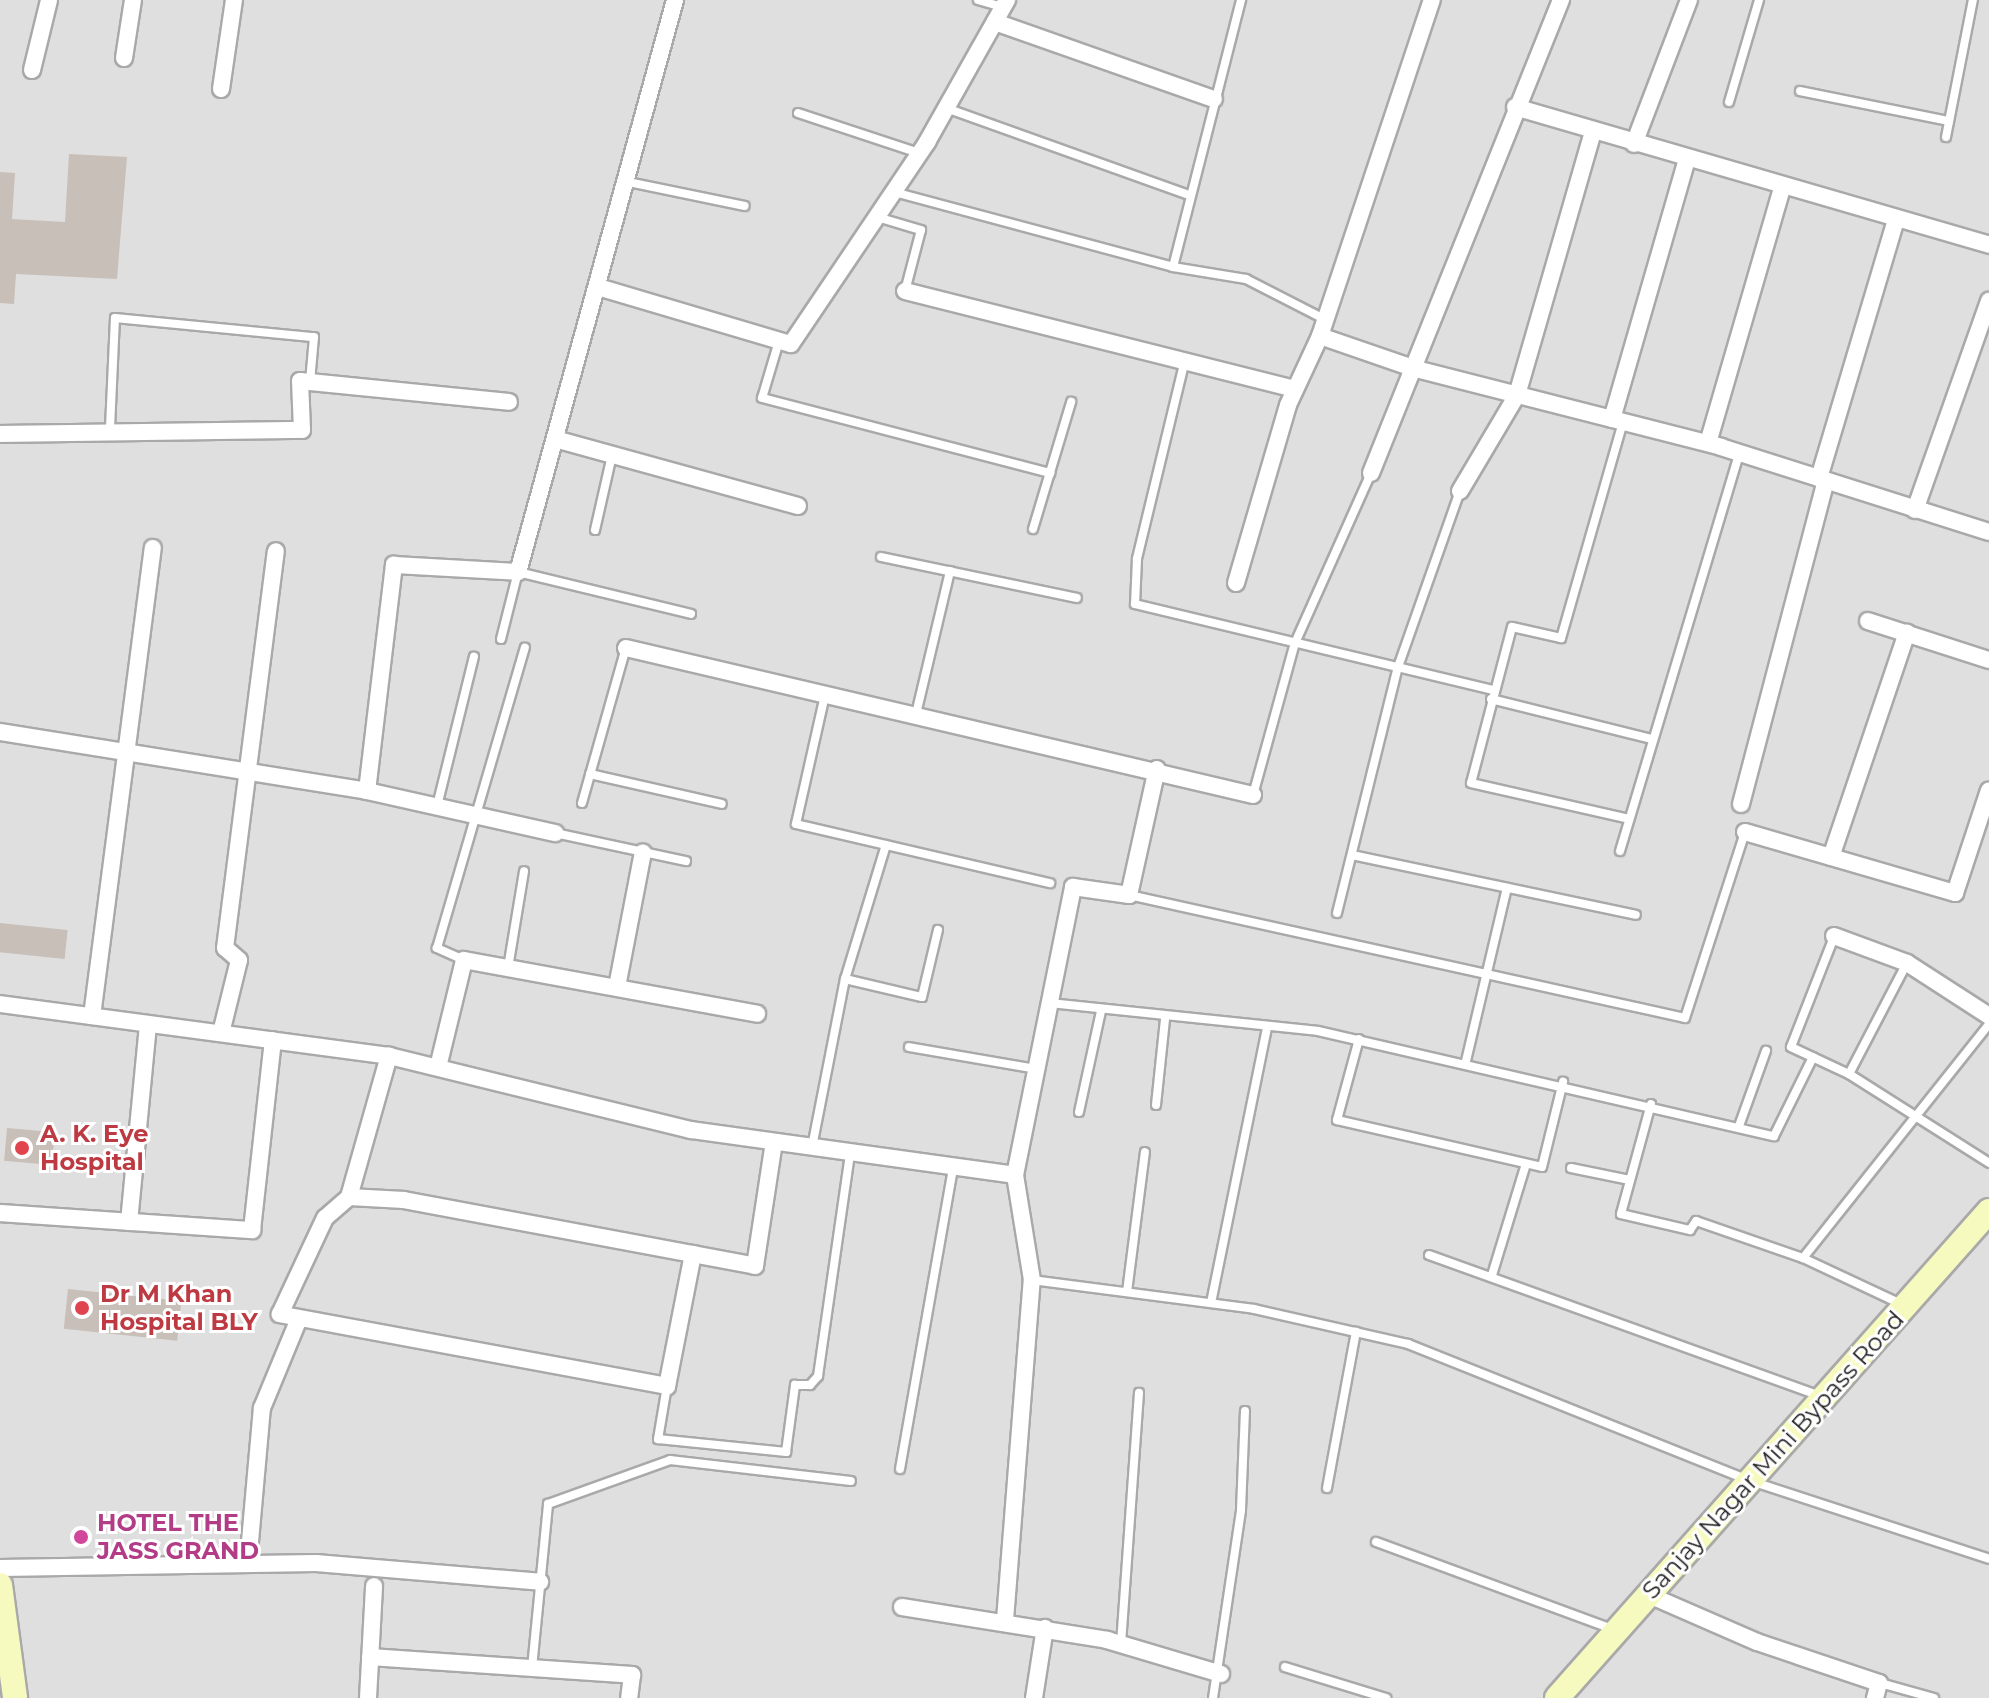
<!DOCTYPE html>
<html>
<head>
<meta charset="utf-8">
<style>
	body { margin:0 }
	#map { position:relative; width:1989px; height:1698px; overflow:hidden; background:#f2efe9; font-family:Montserrat,sans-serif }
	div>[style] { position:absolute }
	.residential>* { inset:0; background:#e0dfdf; transform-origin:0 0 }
	.building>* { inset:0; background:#c7bfb8; transform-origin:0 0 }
	.roads { filter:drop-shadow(2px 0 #a9a9a9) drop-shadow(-2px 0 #a9a9a9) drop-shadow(0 2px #a9a9a9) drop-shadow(0 -2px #a9a9a9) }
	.lane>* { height:8px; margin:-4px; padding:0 4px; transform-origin:4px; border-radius:4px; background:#fff }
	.street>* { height:16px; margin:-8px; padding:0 8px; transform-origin:8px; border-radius:8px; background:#fff }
	.secondary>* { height:24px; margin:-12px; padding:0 12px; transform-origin:12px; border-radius:12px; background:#f7fabf }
	.dots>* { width:22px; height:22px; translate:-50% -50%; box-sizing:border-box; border:4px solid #fff; border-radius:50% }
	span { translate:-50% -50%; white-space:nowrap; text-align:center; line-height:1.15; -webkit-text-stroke:6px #fff; paint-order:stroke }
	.health-label { font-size:24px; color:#be3a42; font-weight:700 }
	.left { translate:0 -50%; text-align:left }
	.street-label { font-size:24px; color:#222 }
	.hotel-label { font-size:24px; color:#b23c85; font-weight:700 }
</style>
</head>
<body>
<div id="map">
	<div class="residential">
		<i style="left:0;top:0;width:1989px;height:1698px"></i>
	</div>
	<div class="building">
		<i style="clip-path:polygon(69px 154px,127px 157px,117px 279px,16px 274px,14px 304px,0 303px,0 172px,15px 173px,12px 219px,65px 222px)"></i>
		<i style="left:0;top:923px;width:68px;height:29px;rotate:6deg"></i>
		<i style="left:7px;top:1128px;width:48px;height:33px;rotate:5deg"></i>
		<i style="left:68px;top:1289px;width:114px;height:40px;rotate:6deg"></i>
	</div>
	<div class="roads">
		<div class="lane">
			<i style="left:978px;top:0;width:25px;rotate:16deg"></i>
			<i style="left:1800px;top:91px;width:152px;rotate:11.4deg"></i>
			<i style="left:1729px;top:102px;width:106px;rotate:-73.6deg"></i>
			<i style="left:946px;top:108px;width:258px;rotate:19.7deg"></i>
			<i style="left:798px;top:113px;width:127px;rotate:18.3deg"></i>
			<i style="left:1946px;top:137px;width:140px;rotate:-78.9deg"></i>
			<i style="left:628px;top:182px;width:119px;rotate:11.6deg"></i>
			<i style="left:894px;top:192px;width:289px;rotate:15deg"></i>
			<i style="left:1173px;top:267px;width:74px;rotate:9.3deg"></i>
			<i style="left:1246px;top:279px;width:90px;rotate:27.1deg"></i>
			<i style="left:877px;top:217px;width:46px;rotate:16.5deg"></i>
			<i style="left:921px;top:230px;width:63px;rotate:104.7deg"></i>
			<i style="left:1173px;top:267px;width:276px;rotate:-75.7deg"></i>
			<i style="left:779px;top:341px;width:59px;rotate:106.6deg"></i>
			<i style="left:762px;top:398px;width:298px;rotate:14.6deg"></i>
			<i style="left:1185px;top:360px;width:205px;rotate:103.6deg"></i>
			<i style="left:1137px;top:559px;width:45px;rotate:92.5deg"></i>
			<i style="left:1135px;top:604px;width:368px;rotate:13.5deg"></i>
			<i style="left:1623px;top:422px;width:225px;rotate:106deg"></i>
			<i style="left:1561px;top:638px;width:50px;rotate:-167.3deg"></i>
			<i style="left:1512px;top:627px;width:161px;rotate:104.7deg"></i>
			<i style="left:1471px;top:783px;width:162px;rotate:12.8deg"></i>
			<i style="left:110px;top:428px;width:110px;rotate:-87.4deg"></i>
			<i style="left:115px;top:318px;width:200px;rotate:5.5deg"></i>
			<i style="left:314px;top:337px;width:45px;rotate:95.1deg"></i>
			<i style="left:1033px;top:529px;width:133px;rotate:-73.3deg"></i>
			<i style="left:595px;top:530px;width:77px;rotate:-77.2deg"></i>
			<i style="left:881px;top:557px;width:200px;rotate:11.8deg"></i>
			<i style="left:501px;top:639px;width:69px;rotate:-75.8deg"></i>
			<i style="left:518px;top:572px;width:178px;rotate:13.6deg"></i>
			<i style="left:825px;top:695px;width:132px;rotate:102.7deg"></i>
			<i style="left:796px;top:824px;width:261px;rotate:13.1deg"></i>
			<i style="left:1491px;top:699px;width:165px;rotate:14deg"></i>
			<i style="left:916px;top:714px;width:147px;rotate:-76.6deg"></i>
			<i style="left:590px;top:774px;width:135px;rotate:12.8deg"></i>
			<i style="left:1253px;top:795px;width:158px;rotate:-74.6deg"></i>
			<i style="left:1295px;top:643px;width:186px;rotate:-65.9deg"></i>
			<i style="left:582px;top:803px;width:161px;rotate:-74.2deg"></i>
			<i style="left:437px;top:806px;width:154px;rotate:-76.1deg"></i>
			<i style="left:555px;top:833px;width:134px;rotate:12.1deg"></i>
			<i style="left:1620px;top:851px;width:414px;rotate:-73.3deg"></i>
			<i style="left:1352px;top:855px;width:290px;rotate:11.9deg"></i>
			<i style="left:1129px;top:895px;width:569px;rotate:12.47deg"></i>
			<i style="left:1685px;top:1018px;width:195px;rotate:-72.1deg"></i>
			<i style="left:1337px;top:913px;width:253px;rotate:-76.1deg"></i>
			<i style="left:1398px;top:667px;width:187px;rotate:-70.6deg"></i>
			<i style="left:1834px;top:937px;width:118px;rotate:111.4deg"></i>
			<i style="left:1791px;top:1047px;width:64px;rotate:25deg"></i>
			<i style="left:1849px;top:1074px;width:166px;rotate:32.4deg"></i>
			<i style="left:464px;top:960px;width:30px;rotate:-156deg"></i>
			<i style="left:437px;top:948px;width:313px;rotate:-73.7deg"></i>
			<i style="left:508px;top:968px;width:98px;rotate:-80.6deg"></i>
			<i style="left:845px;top:979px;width:79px;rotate:13.2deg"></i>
			<i style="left:922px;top:997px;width:69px;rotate:-76.6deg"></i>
			<i style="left:1049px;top:1003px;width:270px;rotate:5.9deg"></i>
			<i style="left:1318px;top:1031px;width:468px;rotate:13deg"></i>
			<i style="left:1774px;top:1136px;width:88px;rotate:-63.7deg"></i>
			<i style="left:1359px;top:1039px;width:84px;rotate:105.2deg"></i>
			<i style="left:1337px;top:1120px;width:210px;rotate:12.9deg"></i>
			<i style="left:1542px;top:1167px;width:88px;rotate:-76.1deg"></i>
			<i style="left:909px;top:1047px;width:129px;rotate:9.8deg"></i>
			<i style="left:1466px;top:1061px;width:178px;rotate:-76.7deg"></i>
			<i style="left:1849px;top:1074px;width:125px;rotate:-62.4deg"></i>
			<i style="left:1651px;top:1104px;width:114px;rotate:105.3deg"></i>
			<i style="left:1621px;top:1214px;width:71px;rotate:13.1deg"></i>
			<i style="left:1690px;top:1230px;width:11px;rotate:-56deg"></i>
			<i style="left:1696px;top:1221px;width:113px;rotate:19.1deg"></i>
			<i style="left:1803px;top:1258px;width:108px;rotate:25.1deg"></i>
			<i style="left:1156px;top:1105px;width:86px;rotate:-84deg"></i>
			<i style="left:1079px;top:1112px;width:103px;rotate:-77.7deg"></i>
			<i style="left:1739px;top:1126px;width:80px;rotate:-70.2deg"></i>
			<i style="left:812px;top:1147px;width:171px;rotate:-78.9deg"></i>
			<i style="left:845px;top:979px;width:140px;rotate:-73deg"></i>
			<i style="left:1571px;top:1168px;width:60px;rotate:11.5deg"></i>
			<i style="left:1429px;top:1255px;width:416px;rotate:19.8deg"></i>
			<i style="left:1803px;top:1258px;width:299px;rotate:-51.5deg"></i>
			<i style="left:1492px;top:1275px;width:116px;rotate:-73deg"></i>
			<i style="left:1032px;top:1280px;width:224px;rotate:7.4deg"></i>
			<i style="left:1254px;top:1309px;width:158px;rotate:12.8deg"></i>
			<i style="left:1408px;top:1344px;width:369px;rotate:21.8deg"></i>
			<i style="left:1751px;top:1481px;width:250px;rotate:18.1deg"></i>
			<i style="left:1127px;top:1292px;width:141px;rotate:-82.7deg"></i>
			<i style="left:1211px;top:1303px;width:282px;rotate:-78.5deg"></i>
			<i style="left:667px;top:1386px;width:54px;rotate:99.6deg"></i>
			<i style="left:658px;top:1439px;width:129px;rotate:5.8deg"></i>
			<i style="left:786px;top:1452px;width:68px;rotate:-82.3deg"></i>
			<i style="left:795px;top:1385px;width:15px"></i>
			<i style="left:810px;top:1385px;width:12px;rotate:-48deg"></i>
			<i style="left:818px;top:1376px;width:225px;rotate:-81.8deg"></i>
			<i style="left:900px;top:1469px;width:307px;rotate:-80deg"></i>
			<i style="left:1327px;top:1488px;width:159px;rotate:-79.5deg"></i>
			<i style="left:1376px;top:1542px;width:252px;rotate:20.2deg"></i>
			<i style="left:1121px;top:1644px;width:252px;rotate:-85.9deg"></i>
			<i style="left:1285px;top:1667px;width:106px;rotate:17.1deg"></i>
			<i style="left:532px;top:1668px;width:165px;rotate:-84.4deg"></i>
			<i style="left:548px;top:1504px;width:130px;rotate:-19.8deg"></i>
			<i style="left:670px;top:1460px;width:182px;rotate:6.6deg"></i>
			<i style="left:1880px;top:1683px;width:56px;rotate:15.5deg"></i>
			<i style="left:1213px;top:1698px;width:190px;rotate:-81.5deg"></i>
			<i style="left:1241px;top:1510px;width:99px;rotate:-87.7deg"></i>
		</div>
		<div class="street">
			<i style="left:995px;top:22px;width:232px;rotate:19.4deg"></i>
			<i style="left:124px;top:58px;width:59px;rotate:-81.2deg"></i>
			<i style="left:32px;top:70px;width:72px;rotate:-76.3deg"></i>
			<i style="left:221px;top:89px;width:90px;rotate:-81.7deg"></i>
			<i style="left:1515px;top:107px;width:494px;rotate:16.2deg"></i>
			<i style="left:1634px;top:144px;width:154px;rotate:-69.1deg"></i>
			<i style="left:598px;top:287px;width:201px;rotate:16.5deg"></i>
			<i style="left:791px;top:344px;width:244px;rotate:-56deg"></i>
			<i style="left:927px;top:142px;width:163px;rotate:-60.6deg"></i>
			<i style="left:905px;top:291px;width:402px;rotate:14.1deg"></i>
			<i style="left:1320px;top:336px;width:102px;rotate:19deg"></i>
			<i style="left:1416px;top:369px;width:315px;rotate:14.3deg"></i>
			<i style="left:1721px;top:447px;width:281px;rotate:17.6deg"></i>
			<i style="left:1612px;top:419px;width:270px;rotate:-73.9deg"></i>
			<i style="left:0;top:434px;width:302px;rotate:-0.8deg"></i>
			<i style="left:302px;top:430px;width:49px;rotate:-92.3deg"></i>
			<i style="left:300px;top:381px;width:210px;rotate:5.7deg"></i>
			<i style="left:555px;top:439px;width:252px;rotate:15.4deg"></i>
			<i style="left:1708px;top:443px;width:266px;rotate:-73.8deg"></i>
			<i style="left:1371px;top:473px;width:510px;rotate:-68.12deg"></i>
			<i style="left:1819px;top:478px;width:270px;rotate:-73.4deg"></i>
			<i style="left:1460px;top:491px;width:112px;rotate:-59.3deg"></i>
			<i style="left:1517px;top:395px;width:275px;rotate:-73.9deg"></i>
			<i style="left:1915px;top:510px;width:222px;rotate:-70.5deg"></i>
			<i style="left:1236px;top:583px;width:185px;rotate:-73.7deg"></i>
			<i style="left:1288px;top:405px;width:76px;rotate:-65.1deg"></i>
			<i style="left:1320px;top:336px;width:354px;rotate:-71.6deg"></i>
			<i style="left:1868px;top:621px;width:127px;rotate:17.9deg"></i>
			<i style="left:626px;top:648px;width:644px;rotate:13.19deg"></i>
			<i style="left:0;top:732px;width:372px;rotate:9.1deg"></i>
			<i style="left:367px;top:791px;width:193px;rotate:12.6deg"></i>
			<i style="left:367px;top:791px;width:228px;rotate:-83.2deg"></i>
			<i style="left:394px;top:565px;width:124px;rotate:3.2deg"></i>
			<i style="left:518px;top:572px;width:593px;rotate:-74.65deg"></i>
			<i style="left:1741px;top:804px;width:334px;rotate:-75.3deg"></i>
			<i style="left:1745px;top:832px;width:219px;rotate:16.2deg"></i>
			<i style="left:1955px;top:893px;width:108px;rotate:-71.7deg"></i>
			<i style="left:1831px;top:857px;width:237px;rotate:-71.3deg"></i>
			<i style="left:1834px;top:936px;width:78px;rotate:20.3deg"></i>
			<i style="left:1907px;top:963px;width:98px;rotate:32.9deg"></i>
			<i style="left:617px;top:987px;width:137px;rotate:-79.1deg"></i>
			<i style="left:0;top:1004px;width:392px;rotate:7.6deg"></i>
			<i style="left:389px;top:1056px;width:311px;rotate:13.8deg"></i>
			<i style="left:691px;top:1130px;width:327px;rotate:7.9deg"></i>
			<i style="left:92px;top:1016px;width:472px;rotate:-82.6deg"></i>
			<i style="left:221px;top:1033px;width:75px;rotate:-76.1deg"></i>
			<i style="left:239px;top:960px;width:18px;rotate:-139deg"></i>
			<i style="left:225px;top:948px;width:400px;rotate:-82.7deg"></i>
			<i style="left:438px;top:1067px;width:110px;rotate:-76.3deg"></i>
			<i style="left:464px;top:960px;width:298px;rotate:10.4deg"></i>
			<i style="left:349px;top:1197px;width:147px;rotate:-74.2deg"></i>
			<i style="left:0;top:1213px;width:253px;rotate:3.9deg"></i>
			<i style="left:252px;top:1230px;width:191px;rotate:-83.7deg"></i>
			<i style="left:129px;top:1222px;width:199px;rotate:-84.5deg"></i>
			<i style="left:693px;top:1254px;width:135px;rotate:101.1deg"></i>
			<i style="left:667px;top:1386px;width:394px;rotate:-169.5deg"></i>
			<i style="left:280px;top:1314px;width:106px;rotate:-64.9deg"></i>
			<i style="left:325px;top:1218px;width:32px;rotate:-41deg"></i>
			<i style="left:349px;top:1197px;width:55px;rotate:3.1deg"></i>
			<i style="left:404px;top:1200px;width:357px;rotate:10.6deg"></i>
			<i style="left:755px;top:1266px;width:125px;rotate:-81.3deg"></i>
			<i style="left:248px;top:1564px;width:157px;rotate:-84.9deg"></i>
			<i style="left:262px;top:1408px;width:94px;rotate:-67.5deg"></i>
			<i style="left:0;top:1568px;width:316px;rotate:-0.9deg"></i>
			<i style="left:316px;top:1563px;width:225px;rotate:4.8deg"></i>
			<i style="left:1649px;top:1595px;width:118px;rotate:23.5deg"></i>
			<i style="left:1757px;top:1642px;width:129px;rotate:18.6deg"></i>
			<i style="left:1879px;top:1683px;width:16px;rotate:105deg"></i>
			<i style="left:902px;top:1607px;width:208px;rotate:9.1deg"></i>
			<i style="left:1107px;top:1640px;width:119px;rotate:16.6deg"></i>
			<i style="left:1005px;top:1620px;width:341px;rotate:-85.5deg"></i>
			<i style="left:1032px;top:1280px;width:106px;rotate:-99.2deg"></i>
			<i style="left:1015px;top:1175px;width:294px;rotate:-78.6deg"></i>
			<i style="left:1073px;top:887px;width:57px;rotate:8.1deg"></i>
			<i style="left:1129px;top:895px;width:129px;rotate:-77.5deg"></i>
			<i style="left:370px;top:1657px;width:263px;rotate:3.9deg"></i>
			<i style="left:632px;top:1675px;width:23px;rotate:97deg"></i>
			<i style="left:368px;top:1698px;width:112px;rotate:-86.9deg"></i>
			<i style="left:1034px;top:1698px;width:71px;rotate:-81.1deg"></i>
		</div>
		<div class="secondary">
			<i style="left:0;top:1585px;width:114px;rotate:82.4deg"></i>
			<i style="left:1557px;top:1698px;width:651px;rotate:-48.42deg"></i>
		</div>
	</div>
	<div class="dots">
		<i style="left:22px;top:1148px;background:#e0444e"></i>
		<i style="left:82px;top:1308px;background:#e0444e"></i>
		<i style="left:81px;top:1537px;background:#d1479c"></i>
	</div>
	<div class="health-label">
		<span class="left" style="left:40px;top:1148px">A. K. Eye<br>Hospital</span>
		<span class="left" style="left:100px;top:1308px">Dr M Khan<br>Hospital BLY</span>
	</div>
	<div class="street-label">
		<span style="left:1773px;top:1455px;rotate:-48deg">Sanjay Nagar Mini Bypass Road</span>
	</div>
	<div class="hotel-label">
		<span class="left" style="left:97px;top:1537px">HOTEL THE<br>JASS GRAND</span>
	</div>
</div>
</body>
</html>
